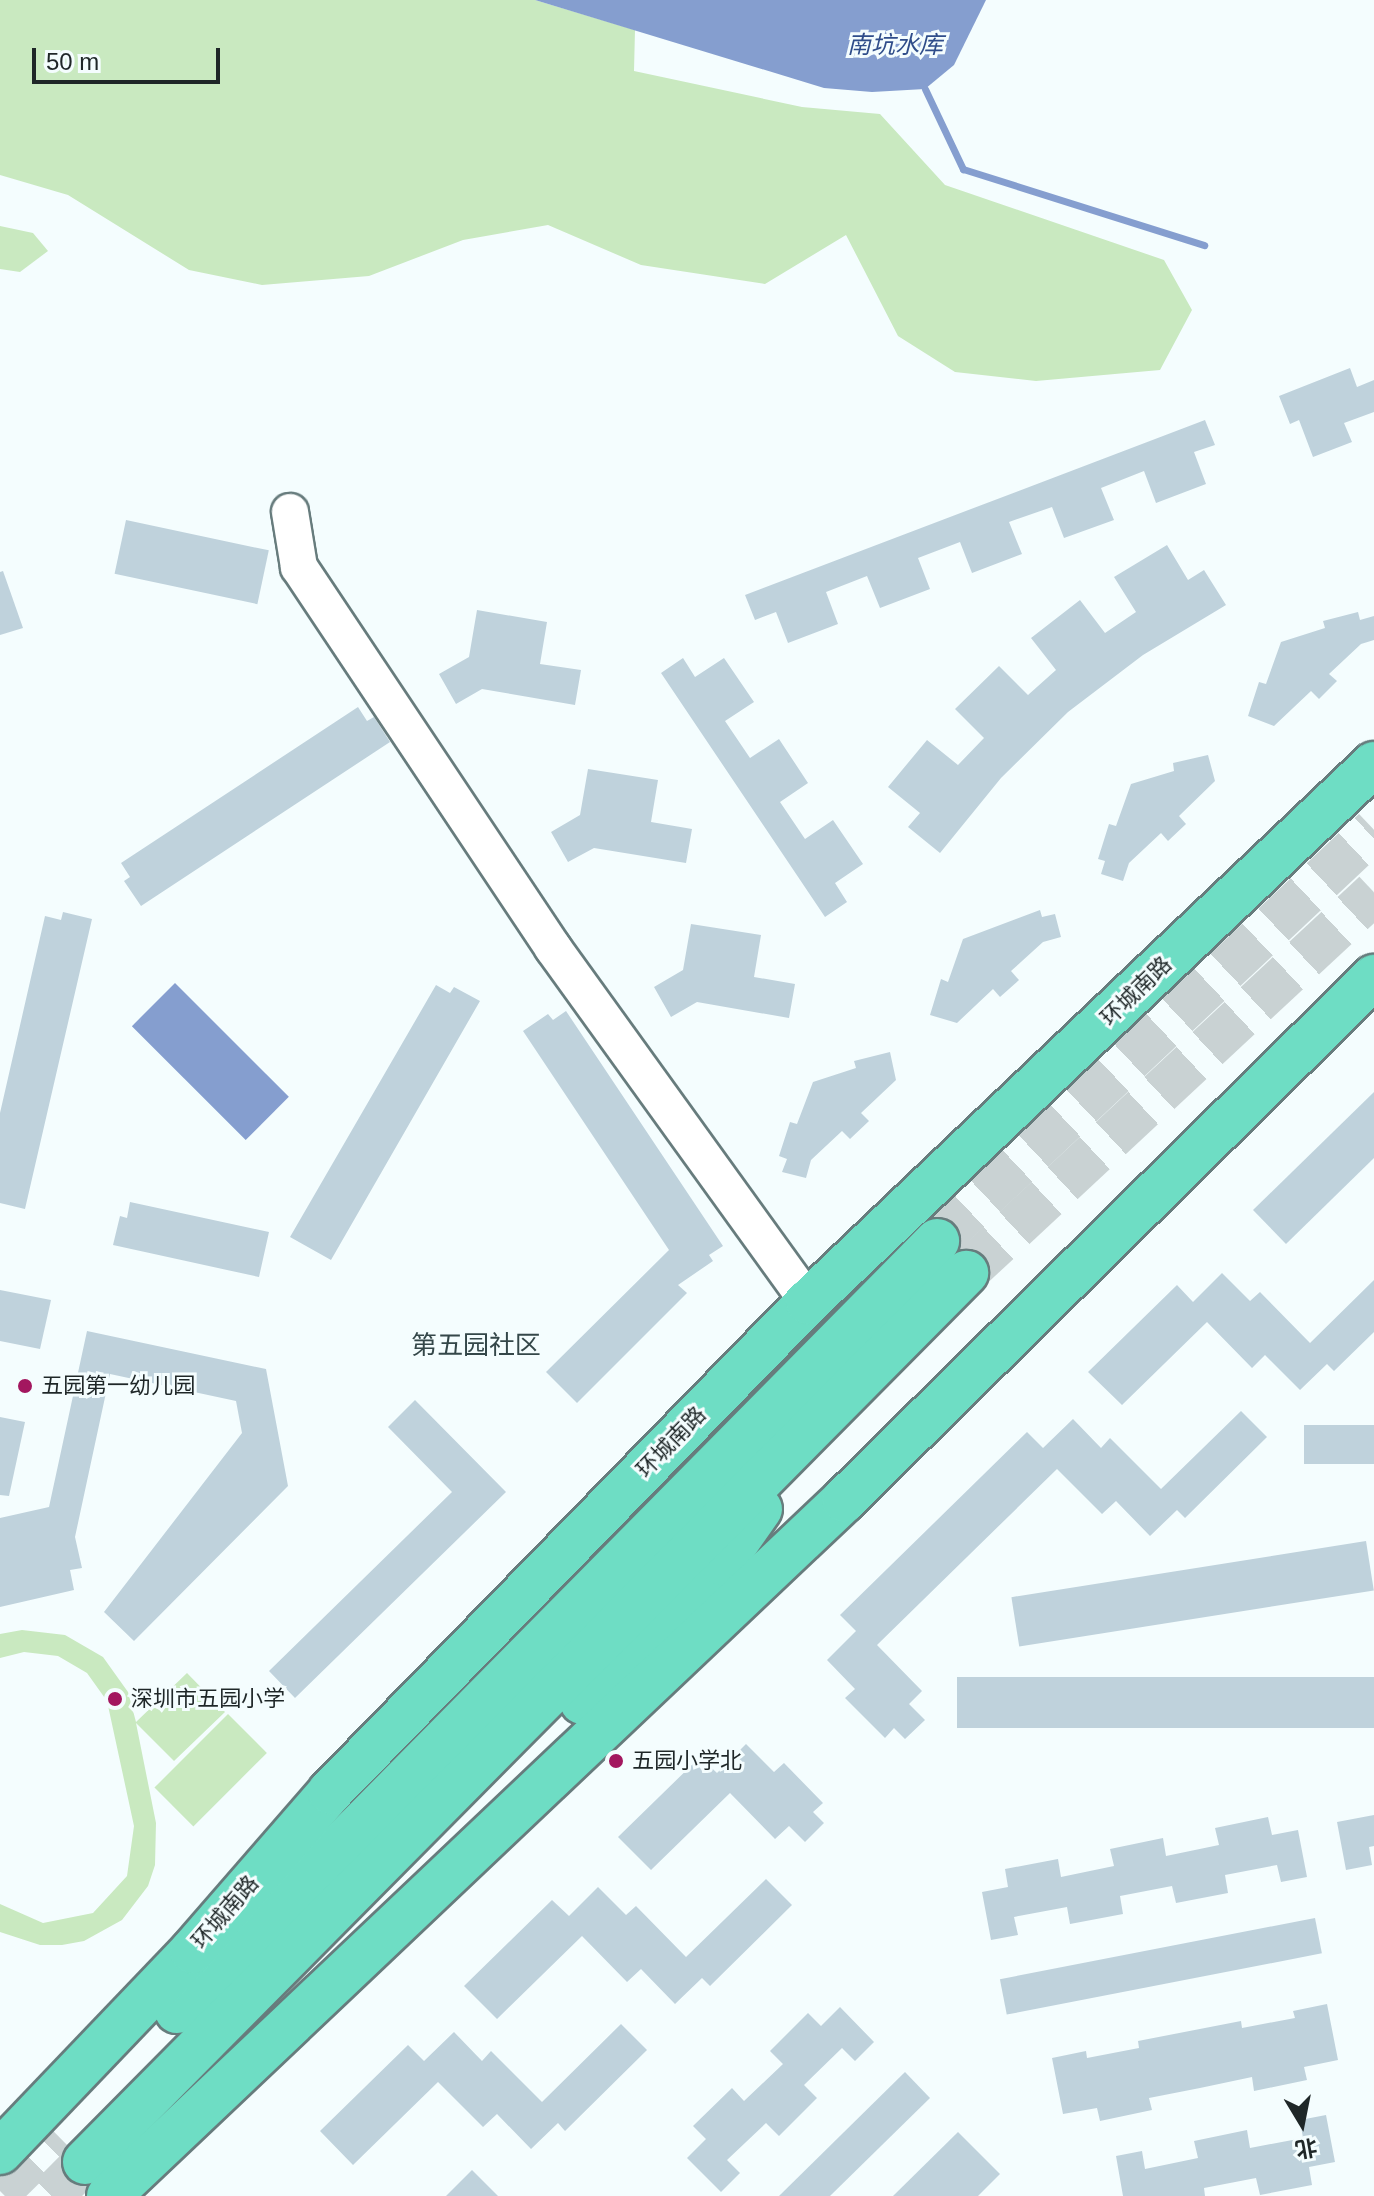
<!DOCTYPE html>
<html>
<head>
<meta charset="utf-8">
<style>
	body { margin:0 }
	#map { position:relative; width:1374px; height:2196px; overflow:hidden; background:#f4fdfe; font-family:Arial,"Noto Sans SC",sans-serif }
	div>[style] { position:absolute }
	.green>* { inset:0; background:#c9e9c0; transform-origin:0 0 }
	.water>* { inset:0; background:#859ecf; transform-origin:0 0 }
	.stream>* { height:7px; margin:-3.5px; padding:0 3.5px; transform-origin:3.5px; border-radius:3.5px; background:#859ecf }
	.building>* { inset:0; background:#bfd2dc; transform-origin:0 0 }
	.major-tunnel>* { height:44px; margin-top:-22px; transform-origin:0; background:repeating-linear-gradient(90deg,#c9d2d3 0 44px,transparent 0 66px) }
	.roads { filter:drop-shadow(2px 0 #677c7d) drop-shadow(-2px 0 #677c7d) drop-shadow(0 2px #677c7d) drop-shadow(0 -2px #677c7d) }
	.minor>* { height:36px; margin:-18px; padding:0 18px; transform-origin:18px; border-radius:18px; background:#fff }
	.major>* { height:44px; margin:-22px; padding:0 22px; transform-origin:22px; border-radius:22px; background:#6eddc4 }
	.dots>* { width:22px; height:22px; translate:-50% -50%; box-sizing:border-box; border:4px solid #f4fdfe; border-radius:50% }
	span { translate:-50% -50%; white-space:nowrap; text-align:center; line-height:1.15; -webkit-text-stroke:6px #f4fdfe; paint-order:stroke }
	.street-label { font-size:22px; color:#1f2728 }
	.poi-label { font-size:22px; color:#1f2728 }
	.left { translate:0 -50%; text-align:left }
	.water-label { font-size:24px; color:#2f4d8a; font-style:italic }
	.quarter-label { font-size:26px; color:#344749 }
	.north { position:absolute; left:1262px; top:2084px; width:80px; height:80px; -webkit-text-stroke:6px #f4fdfe; paint-order:stroke; rotate:170deg; font-size:22px; font-weight:700; line-height:32px; text-align:center; color:#1f2728 }
	.north::after { content:''; display:block; margin:auto; width:28px; height:36px; background:#1f2728; clip-path:polygon(50% 0,100% 100%,50% 72%,0 100%) }
	.scale { position:absolute; left:32px; top:48px; width:188px; height:36px; box-sizing:border-box; border:4px solid #1f2728; border-top:0; padding-left:10px; font-size:24px; line-height:28px; white-space:nowrap; color:#1f2728; -webkit-text-stroke:6px #f4fdfe; paint-order:stroke }
</style>
</head>
<body>
<div id="map">
	<div class="green">
		<i style="clip-path:polygon(0 0,535px 0,635px 30px,634px 71px,802px 107px,880px 114px,945px 185px,1164px 260px,1192px 310px,1160px 370px,1036px 381px,955px 372px,898px 336px,846px 235px,765px 284px,641px 265px,548px 225px,463px 240px,369px 276px,262px 285px,189px 270px,68px 195px,0 175px)"></i>
		<i style="clip-path:polygon(0 226px,33px 233px,48px 251px,20px 272px,0 269px)"></i>
		<i style="clip-path:polygon(22px 1630px,65px 1635px,103px 1657px,128px 1692px,136px 1722px,187px 1673px,225px 1712px,174px 1761px,136px 1723px,156px 1823px,155px 1865px,148px 1886px,122px 1920px,84px 1941px,62px 1945px,40px 1945px,0 1932px,0 1904px,43px 1923px,93px 1913px,127px 1876px,134px 1826px,107px 1701px,87px 1673px,58px 1656px,24px 1652px,0 1658px,0 1634px)"></i>
		<i style="left:228px;top:1714px;width:55px;height:104px;rotate:45deg"></i>
	</div>
	<div class="water">
		<i style="clip-path:polygon(535px 0,986px 0,954px 65px,925px 89px,872px 92px,824px 88px)"></i>
		<i style="left:175px;top:983px;width:161px;height:61px;rotate:45deg"></i>
	</div>
	<div class="stream">
		<i style="left:925px;top:89px;width:89px;rotate:64.6deg"></i>
		<i style="left:963px;top:169px;width:253px;rotate:17.5deg"></i>
	</div>
	<div class="building">
		<i style="clip-path:polygon(1350px 368px,1357px 387px,1374px 380px,1374px 412px,1344px 423px,1352px 442px,1313px 457px,1299px 420px,1290px 424px,1279px 396px)"></i>
		<i style="clip-path:polygon(1205px 420px,1215px 445px,1194px 452px,1206px 484px,1156px 503px,1144px 471px,1101px 488px,1114px 520px,1064px 538px,1052px 507px,1009px 522px,1022px 554px,972px 573px,960px 542px,918px 558px,930px 589px,880px 608px,867px 576px,826px 592px,838px 624px,788px 643px,776px 612px,755px 620px,745px 595px)"></i>
		<i style="left:126px;top:520px;width:146px;height:55px;rotate:12deg"></i>
		<i style="clip-path:polygon(1167px 545px,1188px 580px,1204px 570px,1226px 605px,1143px 655px,1068px 712px,1001px 778px,940px 853px,908px 827px,920px 813px,888px 787px,927px 740px,958px 765px,984px 738px,955px 709px,999px 666px,1028px 695px,1056px 670px,1031px 638px,1080px 600px,1105px 633px,1136px 612px,1114px 577px)"></i>
		<i style="clip-path:polygon(3px 571px,23px 628px,0 635px,0 572px)"></i>
		<i style="clip-path:polygon(477px 610px,547px 622px,540px 664px,581px 670px,575px 705px,482px 689px,456px 704px,439px 674px,469px 657px)"></i>
		<i style="clip-path:polygon(1358px 612px,1360px 620px,1374px 616px,1374px 640px,1361px 644px,1329px 674px,1337px 681px,1319px 699px,1311px 691px,1274px 726px,1248px 716px,1259px 682px,1266px 684px,1281px 642px,1325px 628px,1323px 621px)"></i>
		<i style="clip-path:polygon(683px 658px,695px 677px,724px 658px,754px 702px,725px 721px,750px 758px,779px 739px,808px 783px,780px 802px,805px 839px,833px 820px,863px 864px,835px 883px,847px 902px,825px 917px,661px 673px)"></i>
		<i style="clip-path:polygon(358px 707px,367px 721px,374px 717px,390px 742px,141px 906px,124px 881px,130px 877px,121px 863px)"></i>
		<i style="clip-path:polygon(1208px 755px,1215px 781px,1179px 816px,1186px 824px,1168px 841px,1161px 833px,1129px 863px,1123px 881px,1101px 874px,1105px 861px,1098px 859px,1109px 824px,1116px 826px,1131px 784px,1174px 771px,1173px 763px)"></i>
		<i style="clip-path:polygon(588px 769px,658px 780px,651px 822px,692px 829px,686px 863px,594px 848px,568px 862px,551px 832px,580px 815px)"></i>
		<i style="clip-path:polygon(1040px 910px,1042px 917px,1055px 914px,1061px 937px,1043px 942px,1011px 971px,1019px 980px,1000px 997px,993px 989px,957px 1023px,930px 1015px,941px 979px,948px 982px,963px 939px)"></i>
		<i style="clip-path:polygon(63px 912px,92px 919px,25px 1209px,0 1203px,0 1113px,45px 916px,61px 920px)"></i>
		<i style="clip-path:polygon(691px 924px,761px 935px,754px 977px,795px 984px,789px 1018px,697px 1002px,671px 1017px,654px 987px,683px 970px)"></i>
		<i style="clip-path:polygon(436px 985px,450px 993px,454px 987px,480px 1001px,331px 1260px,290px 1237px)"></i>
		<i style="clip-path:polygon(566px 1011px,723px 1246px,709px 1255px,713px 1261px,678px 1285px,687px 1293px,577px 1403px,546px 1372px,669px 1250px,523px 1031px,548px 1014px,553px 1020px)"></i>
		<i style="clip-path:polygon(890px 1052px,896px 1080px,861px 1113px,869px 1121px,850px 1139px,842px 1131px,811px 1160px,806px 1178px,782px 1172px,787px 1159px,779px 1156px,790px 1122px,797px 1124px,813px 1082px,856px 1068px,854px 1061px)"></i>
		<i style="clip-path:polygon(1374px 1092px,1374px 1158px,1286px 1244px,1253px 1210px)"></i>
		<i style="clip-path:polygon(130px 1202px,269px 1232px,259px 1277px,113px 1245px,120px 1216px,127px 1218px)"></i>
		<i style="clip-path:polygon(1222px 1273px,1250px 1301px,1260px 1292px,1310px 1343px,1374px 1280px,1374px 1332px,1334px 1371px,1327px 1364px,1300px 1390px,1265px 1355px,1252px 1368px,1207px 1322px,1122px 1405px,1088px 1372px,1177px 1285px,1193px 1302px)"></i>
		<i style="clip-path:polygon(0 1290px,51px 1300px,40px 1349px,0 1341px)"></i>
		<i style="clip-path:polygon(87px 1331px,266px 1369px,288px 1486px,134px 1641px,104px 1612px,242px 1433px,236px 1401px,110px 1374px,75px 1537px,82px 1568px,70px 1570px,74px 1590px,0 1607px,0 1518px,49px 1507px)"></i>
		<i style="clip-path:polygon(415px 1400px,506px 1492px,295px 1698px,269px 1671px,452px 1492px,388px 1427px)"></i>
		<i style="clip-path:polygon(1241px 1411px,1267px 1437px,1185px 1518px,1177px 1510px,1150px 1536px,1116px 1501px,1102px 1514px,1057px 1469px,877px 1645px,922px 1691px,909px 1704px,925px 1720px,905px 1739px,894px 1728px,885px 1738px,845px 1698px,855px 1689px,827px 1660px,856px 1631px,840px 1615px,1027px 1432px,1043px 1448px,1073px 1419px,1101px 1448px,1110px 1438px,1161px 1489px)"></i>
		<i style="clip-path:polygon(0 1417px,25px 1422px,9px 1496px,0 1495px)"></i>
		<i style="left:1374px;top:1425px;width:39px;height:70px;rotate:90deg"></i>
		<i style="left:1366px;top:1541px;width:50px;height:359px;rotate:81deg"></i>
		<i style="left:1374px;top:1677px;width:51px;height:417px;rotate:90deg"></i>
		<i style="clip-path:polygon(746px 1744px,774px 1772px,784px 1763px,823px 1803px,813px 1812px,824px 1823px,805px 1842px,789px 1826px,775px 1839px,730px 1793px,651px 1870px,618px 1837px,700px 1757px,717px 1773px)"></i>
		<i style="clip-path:polygon(1374px 1815px,1374px 1846px,1369px 1847px,1372px 1865px,1346px 1870px,1337px 1822px)"></i>
		<i style="clip-path:polygon(1268px 1817px,1272px 1835px,1298px 1830px,1307px 1877px,1281px 1882px,1277px 1865px,1225px 1875px,1228px 1893px,1176px 1903px,1172px 1886px,1120px 1896px,1123px 1914px,1070px 1924px,1067px 1907px,1014px 1917px,1018px 1935px,991px 1940px,982px 1892px,1008px 1887px,1005px 1869px,1058px 1859px,1061px 1877px,1114px 1866px,1110px 1849px,1163px 1838px,1166px 1856px,1219px 1845px,1215px 1828px)"></i>
		<i style="clip-path:polygon(766px 1879px,792px 1905px,710px 1986px,702px 1978px,675px 2004px,641px 1969px,627px 1982px,582px 1936px,497px 2019px,464px 1986px,552px 1900px,569px 1916px,598px 1887px,626px 1915px,636px 1906px,686px 1957px)"></i>
		<i style="left:1315px;top:1918px;width:36px;height:321px;rotate:79deg"></i>
		<i style="clip-path:polygon(1327px 2004px,1338px 2060px,1304px 2067px,1307px 2080px,1254px 2091px,1252px 2077px,1200px 2088px,1149px 2098px,1152px 2110px,1100px 2121px,1097px 2108px,1063px 2114px,1052px 2058px,1086px 2051px,1087px 2058px,1139px 2048px,1138px 2041px,1241px 2021px,1242px 2028px,1295px 2018px,1293px 2011px)"></i>
		<i style="clip-path:polygon(840px 2007px,874px 2042px,855px 2061px,842px 2048px,804px 2085px,817px 2098px,779px 2136px,766px 2123px,727px 2160px,740px 2173px,721px 2192px,687px 2158px,706px 2139px,693px 2126px,732px 2088px,744px 2101px,783px 2064px,770px 2051px,808px 2013px,821px 2026px)"></i>
		<i style="clip-path:polygon(621px 2024px,647px 2050px,565px 2131px,558px 2123px,531px 2149px,497px 2114px,483px 2127px,438px 2082px,353px 2165px,320px 2131px,408px 2045px,424px 2061px,454px 2032px,482px 2061px,491px 2051px,542px 2102px)"></i>
		<i style="clip-path:polygon(905px 2072px,930px 2098px,830px 2196px,779px 2196px)"></i>
		<i style="clip-path:polygon(1326px 2115px,1335px 2162px,1309px 2167px,1312px 2185px,1260px 2195px,1256px 2178px,1204px 2188px,1205px 2196px,1123px 2196px,1116px 2156px,1142px 2151px,1145px 2169px,1198px 2158px,1194px 2141px,1247px 2130px,1250px 2148px,1303px 2138px,1300px 2120px)"></i>
		<i style="clip-path:polygon(958px 2132px,1000px 2174px,978px 2196px,893px 2196px)"></i>
		<i style="clip-path:polygon(472px 2170px,498px 2196px,446px 2196px)"></i>
	</div>
	<div class="major-tunnel">
		<i style="left:937px;top:1241px;width:600px;rotate:-43.24deg"></i>
		<i style="left:966px;top:1273px;width:558px;rotate:-42.96deg"></i>
		<i style="left:0;top:2191px;width:80px;rotate:-44.5deg"></i>
		<i style="left:51px;top:2196px;width:48px;rotate:-45deg"></i>
	</div>
	<div class="roads">
		<div class="minor">
			<i style="left:290px;top:512px;width:56px;rotate:80.7deg"></i>
			<i style="left:299px;top:567px;width:458px;rotate:56.3deg"></i>
			<i style="left:553px;top:948px;width:436px;rotate:54.2deg"></i>
		</div>
		<div class="major">
			<i style="left:582px;top:1702px;width:197px;rotate:-44.8deg"></i>
			<i style="left:722px;top:1563px;width:66px;rotate:-54.9deg"></i>
			<i style="left:177px;top:2011px;width:1082px;rotate:-45.37deg"></i>
			<i style="left:0;top:2152px;width:278px;rotate:-46.3deg"></i>
			<i style="left:192px;top:1951px;width:211px;rotate:-49deg"></i>
			<i style="left:330px;top:1792px;width:685px;rotate:-45.71deg"></i>
			<i style="left:808px;top:1302px;width:781px;rotate:-43.55deg"></i>
			<i style="left:85px;top:2162px;width:1252px;rotate:-45.26deg"></i>
			<i style="left:109px;top:2196px;width:1012px;rotate:-43.44deg"></i>
			<i style="left:844px;top:1500px;width:745px;rotate:-44.62deg"></i>
		</div>
	</div>
	<div class="dots">
		<i style="left:25px;top:1386px;background:#a3175f"></i>
		<i style="left:115px;top:1699px;background:#a3175f"></i>
		<i style="left:616px;top:1761px;background:#a3175f"></i>
	</div>
	<div class="street-label">
		<span style="left:1136px;top:991px;rotate:-44deg">环城南路</span>
		<span style="left:671px;top:1442px;rotate:-46deg">环城南路</span>
		<span style="left:225px;top:1912px;rotate:-49deg">环城南路</span>
	</div>
	<div class="poi-label">
		<span class="left" style="left:41px;top:1386px">五园第一幼儿园</span>
		<span class="left" style="left:131px;top:1699px">深圳市五园小学</span>
		<span class="left" style="left:632px;top:1761px">五园小学北</span>
	</div>
	<div class="water-label">
		<span style="left:895px;top:45px">南坑水库</span>
	</div>
	<div class="quarter-label">
		<span style="left:476px;top:1346px">第五园社区</span>
	</div>
	<div class="north">北</div>
	<div class="scale">50 m</div>
</div>
</body>
</html>
